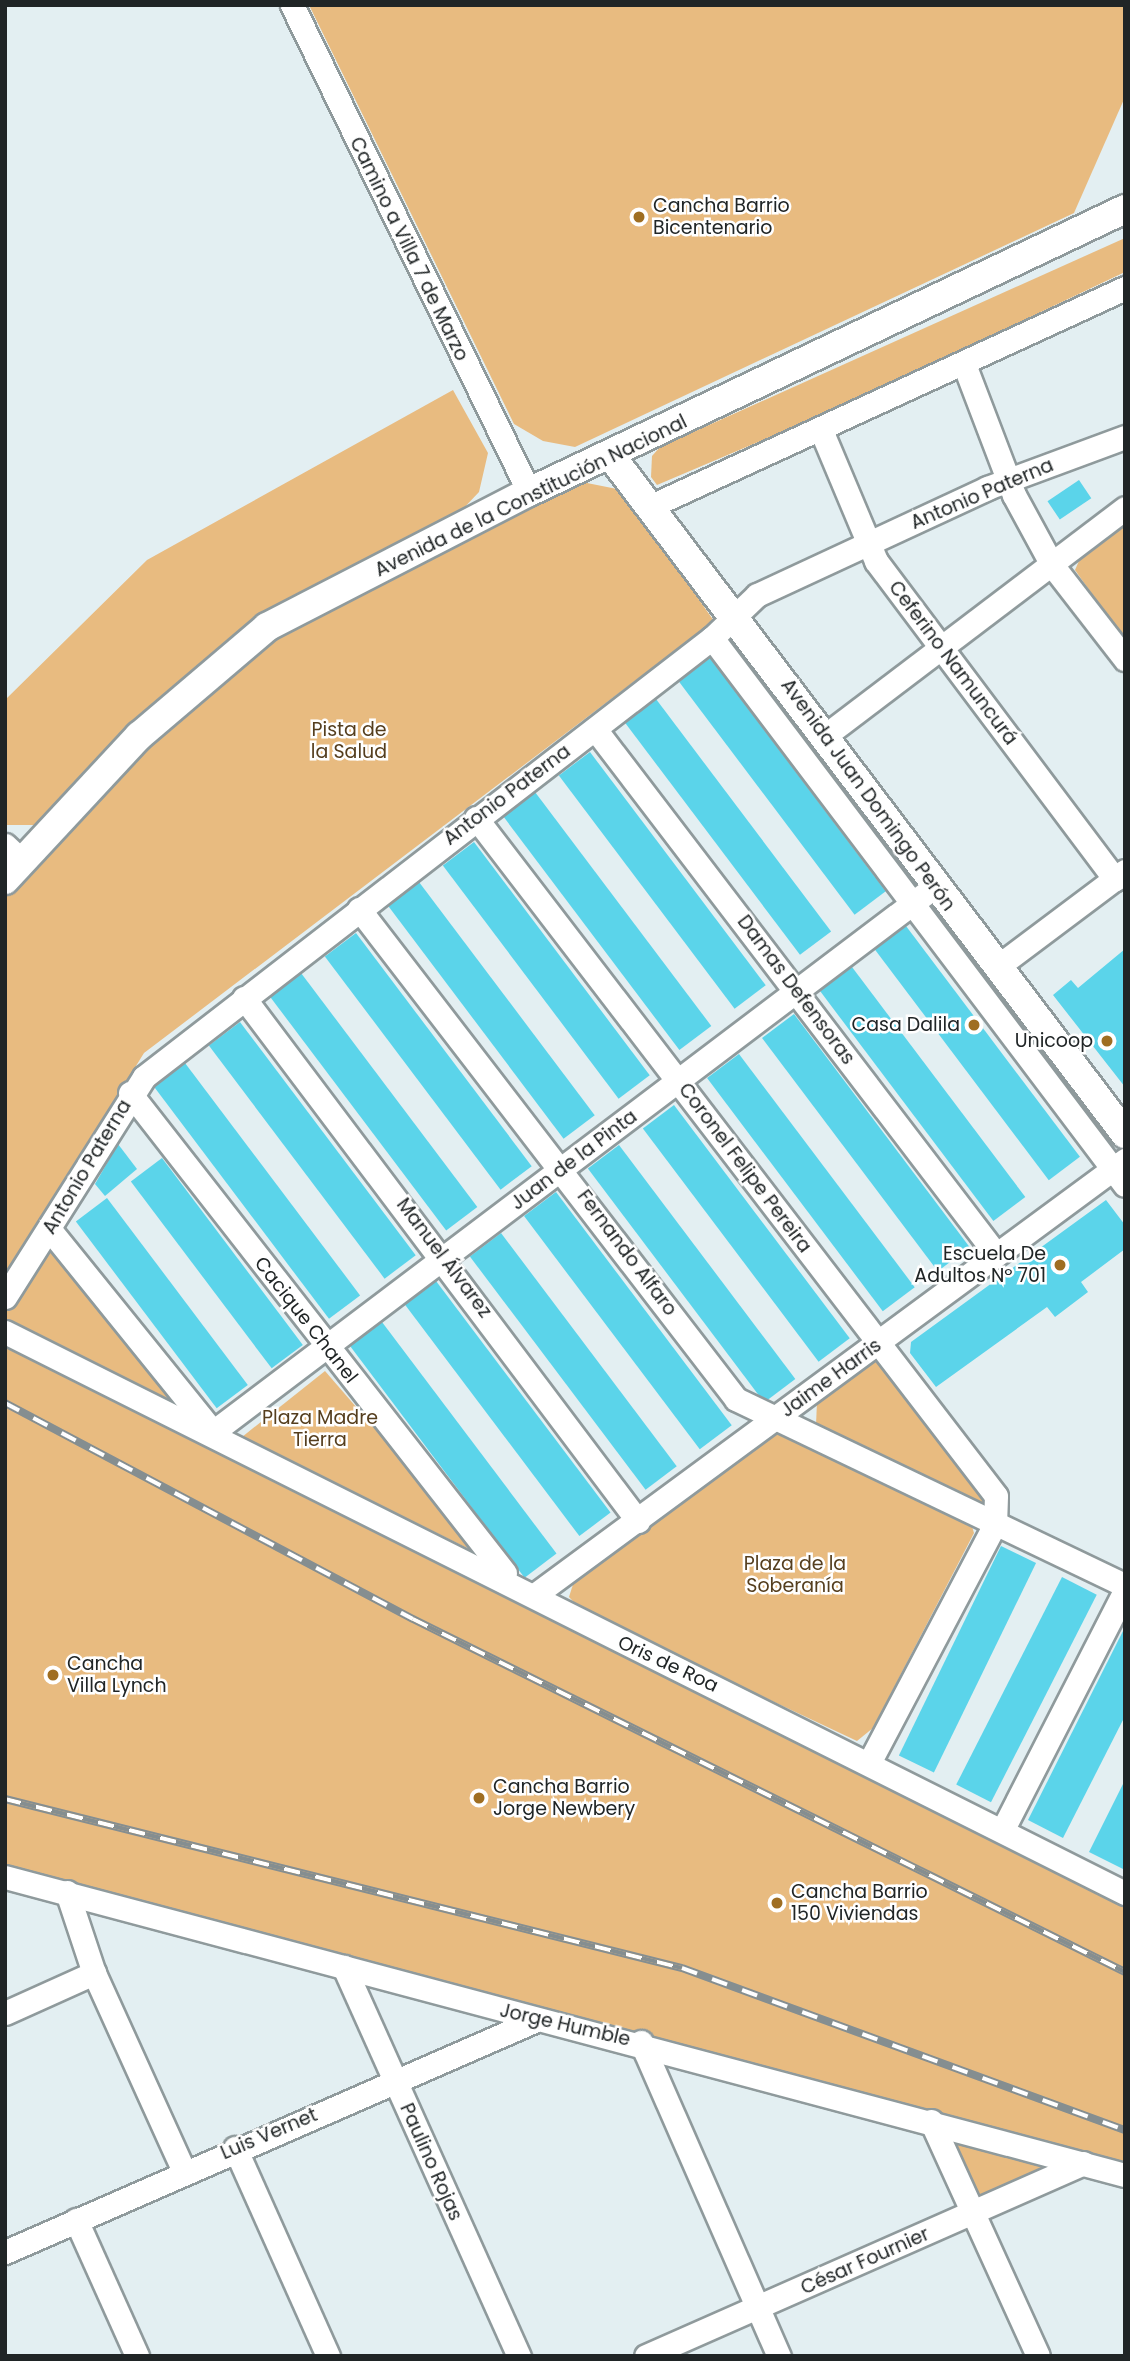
<!DOCTYPE html>
<html>
<head>
<meta charset="utf-8">
<style>
	body { margin:0 }
	#map { position:relative; width:1130px; height:2361px; overflow:hidden; background:#e3eff2; font-family:Poppins,sans-serif }
	div>[style] { position:absolute }
	.green>* { inset:0; background:#e8bb80 }
	.building>* { inset:0; background:#5bd4ea; transform-origin:0 0 }
	.roads { filter:drop-shadow(2px 0 #8f9a9c) drop-shadow(-2px 0 #8f9a9c) drop-shadow(0 2px #8f9a9c) drop-shadow(0 -2px #8f9a9c) }
	.minor>* { height:23px; margin:-11.5px; padding:0 11.5px; transform-origin:11.5px; border-radius:11.5px; background:#fff }
	.major>* { height:28px; margin:-14px; padding:0 14px; transform-origin:14px; border-radius:14px; background:#fff }
	.rail>* { height:8px; margin-top:-4px; transform-origin:0; background:repeating-linear-gradient(90deg,#fff 0 16px,#858e90 0 32px); box-sizing:border-box; border-block:2px solid #858e90 }
	.dots>* { width:19px; height:19px; translate:-50% -50%; box-sizing:border-box; border:4px solid #fff; border-radius:50% }
	span { translate:-50% -50%; white-space:nowrap; text-align:center; line-height:1.15; -webkit-text-stroke:5px #fff; paint-order:stroke }
	.poi-label { font-size:19px; color:#202526 }
	.left { translate:0 -50%; text-align:left }
	.right { translate:-100% -50%; text-align:right }
	.street-label { font-size:19px; color:#202526 }
	.park-label { font-size:19px; color:#553e1e }
	.frame { position:absolute; inset:0; border:7px solid #202526; pointer-events:none }
</style>
</head>
<body>
<div id="map">
	<div class="green">
		<i style="clip-path:polygon(309px 5px,1125px 5px,1125px 97px,1074px 213px,575px 447px,543px 441px,514px 424px)"></i>
		<i style="clip-path:polygon(1125px 238px,1125px 272px,847px 404px,657px 485px,651px 477px,652px 456px,660px 447px)"></i>
		<i style="clip-path:polygon(453px 390px,488px 453px,479px 492px,460px 512px,253px 619px,129px 729px,38px 825px,5px 825px,5px 700px,147px 560px)"></i>
		<i style="clip-path:polygon(577px 481px,622px 490px,714px 621px,144px 1053px,5px 1277px,5px 898px,146px 748px,281px 636px)"></i>
		<i style="clip-path:polygon(1125px 521px,1125px 641px,1075px 570px,1082px 554px)"></i>
		<i style="clip-path:polygon(736px 643px,742px 644px,915px 888px,733px 649px)"></i>
		<i style="clip-path:polygon(1008px 1011px,1013px 1011px,1112px 1145px,1102px 1139px)"></i>
		<i style="clip-path:polygon(47px 1250px,52px 1250px,174px 1404px,5px 1322px,5px 1306px)"></i>
		<i style="clip-path:polygon(5px 1347px,1125px 1903px,1125px 2163px,5px 1871px)"></i>
		<i style="clip-path:polygon(875px 1360px,986px 1495px,986px 1510px,816px 1425px,817px 1402px)"></i>
		<i style="clip-path:polygon(325px 1371px,473px 1542px,467px 1548px,242px 1437px)"></i>
		<i style="clip-path:polygon(777px 1432px,971px 1523px,974px 1533px,873px 1728px,857px 1741px,583px 1612px,569px 1597px,575px 1578px)"></i>
		<i style="clip-path:polygon(950px 2139px,1046px 2167px,977px 2198px)"></i>
	</div>
	<div class="building">
		<i style="left:1079px;top:480px;width:22px;height:38px;rotate:56deg"></i>
		<i style="left:710px;top:658px;width:292px;height:39px;rotate:53deg"></i>
		<i style="left:656px;top:699px;width:291px;height:39px;rotate:53deg"></i>
		<i style="left:590px;top:752px;width:292px;height:39px;rotate:53deg"></i>
		<i style="left:535px;top:792px;width:293px;height:40px;rotate:53deg"></i>
		<i style="left:474px;top:842px;width:292px;height:39px;rotate:53deg"></i>
		<i style="left:419px;top:882px;width:292px;height:39px;rotate:53deg"></i>
		<i style="left:906px;top:926px;width:289px;height:39px;rotate:53deg"></i>
		<i style="left:356px;top:933px;width:292px;height:39px;rotate:53deg"></i>
		<i style="clip-path:polygon(1125px 949px,1125px 1087px,1053px 995px,1071px 980px,1078px 988px)"></i>
		<i style="left:852px;top:967px;width:288px;height:40px;rotate:53deg"></i>
		<i style="left:301px;top:973px;width:293px;height:39px;rotate:53deg"></i>
		<i style="left:794px;top:1014px;width:292px;height:40px;rotate:53deg"></i>
		<i style="left:240px;top:1022px;width:292px;height:39px;rotate:53deg"></i>
		<i style="left:739px;top:1054px;width:292px;height:40px;rotate:53deg"></i>
		<i style="left:185px;top:1063px;width:291px;height:39px;rotate:53deg"></i>
		<i style="left:674px;top:1105px;width:292px;height:39px;rotate:53deg"></i>
		<i style="clip-path:polygon(118px 1144px,137px 1169px,105px 1196px,95px 1184px)"></i>
		<i style="left:619px;top:1145px;width:293px;height:39px;rotate:53deg"></i>
		<i style="left:162px;top:1158px;width:234px;height:39px;rotate:53deg"></i>
		<i style="left:556px;top:1192px;width:292px;height:40px;rotate:53deg"></i>
		<i style="left:107px;top:1198px;width:234px;height:39px;rotate:53deg"></i>
		<i style="clip-path:polygon(1106px 1200px,1125px 1225px,1125px 1249px,1081px 1282px,1088px 1292px,1055px 1317px,1047px 1307px,936px 1387px,910px 1353px,911px 1342px)"></i>
		<i style="left:501px;top:1233px;width:292px;height:39px;rotate:53deg"></i>
		<i style="left:436px;top:1281px;width:290px;height:39px;rotate:53deg"></i>
		<i style="left:382px;top:1322px;width:290px;height:40px;rotate:53deg"></i>
		<i style="left:1001px;top:1546px;width:39px;height:233px;rotate:26deg"></i>
		<i style="left:1062px;top:1577px;width:39px;height:233px;rotate:27deg"></i>
		<i style="clip-path:polygon(1125px 1627px,1125px 1716px,1063px 1838px,1028px 1820px)"></i>
		<i style="clip-path:polygon(1125px 1780px,1125px 1870px,1089px 1852px)"></i>
	</div>
	<div class="roads">
		<div class="minor">
			<i style="left:292px;top:5px;width:542px;rotate:64.05deg"></i>
			<i style="left:964px;top:364px;width:140px;rotate:69.1deg"></i>
			<i style="left:1014px;top:495px;width:80px;rotate:61.5deg"></i>
			<i style="left:1052px;top:565px;width:119px;rotate:52.2deg"></i>
			<i style="left:821px;top:430px;width:142px;rotate:67.2deg"></i>
			<i style="left:876px;top:561px;width:398px;rotate:53.1deg"></i>
			<i style="left:651px;top:506px;width:522px;rotate:-24.7deg"></i>
			<i style="left:712px;top:638px;width:685px;rotate:52.95deg"></i>
			<i style="left:595px;top:729px;width:659px;rotate:52.64deg"></i>
			<i style="left:826px;top:735px;width:375px;rotate:-37.2deg"></i>
			<i style="left:476px;top:818px;width:854px;rotate:52.51deg"></i>
			<i style="left:996px;top:1496px;width:28px;rotate:92deg"></i>
			<i style="left:995px;top:1524px;width:268px;rotate:117.8deg"></i>
			<i style="left:5px;top:845px;width:22px;rotate:43deg"></i>
			<i style="left:359px;top:909px;width:618px;rotate:52.43deg"></i>
			<i style="left:736px;top:1399px;width:431px;rotate:25.6deg"></i>
			<i style="left:997px;top:967px;width:160px;rotate:-36.9deg"></i>
			<i style="left:244px;top:998px;width:655px;rotate:53.01deg"></i>
			<i style="left:130px;top:1093px;width:609px;rotate:52deg"></i>
			<i style="left:50px;top:1230px;width:260px;rotate:51.1deg"></i>
			<i style="left:213px;top:1432px;width:904px;rotate:-37.09deg"></i>
			<i style="left:5px;top:1297px;width:260px;rotate:-57.7deg"></i>
			<i style="left:144px;top:1077px;width:718px;rotate:-37.7deg"></i>
			<i style="left:712px;top:638px;width:62px;rotate:-43.7deg"></i>
			<i style="left:757px;top:595px;width:254px;rotate:-24.9deg"></i>
			<i style="left:987px;top:488px;width:147px;rotate:-20.3deg"></i>
			<i style="left:5px;top:1332px;width:1253px;rotate:26.61deg"></i>
			<i style="left:536px;top:1594px;width:732px;rotate:-36.38deg"></i>
			<i style="left:1003px;top:1829px;width:267px;rotate:-62.9deg"></i>
			<i style="left:5px;top:1877px;width:1159px;rotate:14.9deg"></i>
			<i style="left:67px;top:1892px;width:85px;rotate:71.6deg"></i>
			<i style="left:94px;top:1973px;width:217px;rotate:65.6deg"></i>
			<i style="left:344px;top:1967px;width:427px;rotate:65.8deg"></i>
			<i style="left:5px;top:2013px;width:98px;rotate:-24.2deg"></i>
			<i style="left:641px;top:2042px;width:343px;rotate:66.3deg"></i>
			<i style="left:931px;top:2121px;width:258px;rotate:65.5deg"></i>
			<i style="left:235px;top:2148px;width:228px;rotate:65.9deg"></i>
			<i style="left:76px;top:2220px;width:149px;rotate:65.8deg"></i>
			<i style="left:5px;top:2252px;width:577px;rotate:-23.59deg"></i>
			<i style="left:646px;top:2356px;width:478px;rotate:-23.8deg"></i>
		</div>
		<div class="major">
			<i style="left:611px;top:456px;width:851px;rotate:52.83deg"></i>
			<i style="left:5px;top:880px;width:197px;rotate:-47.1deg"></i>
			<i style="left:139px;top:736px;width:168px;rotate:-40.4deg"></i>
			<i style="left:267px;top:627px;width:295px;rotate:-27.3deg"></i>
			<i style="left:529px;top:492px;width:660px;rotate:-25.4deg"></i>
		</div>
	</div>
	<div class="rail">
		<i style="left:5px;top:1403px;width:462px;rotate:27.9deg"></i>
		<i style="left:413px;top:1619px;width:795px;rotate:26.37deg"></i>
		<i style="left:5px;top:1799px;width:698px;rotate:14.02deg"></i>
		<i style="left:682px;top:1968px;width:472px;rotate:20.1deg"></i>
	</div>
	<div class="dots">
		<i style="left:639px;top:217px;background:#9f6e22"></i>
		<i style="left:974px;top:1025px;background:#9f6e22"></i>
		<i style="left:1107px;top:1041px;background:#9f6e22"></i>
		<i style="left:1060px;top:1265px;background:#9f6e22"></i>
		<i style="left:53px;top:1675px;background:#9f6e22"></i>
		<i style="left:479px;top:1798px;background:#9f6e22"></i>
		<i style="left:777px;top:1903px;background:#9f6e22"></i>
	</div>
	<div class="poi-label">
		<span class="left" style="left:653px;top:217px">Cancha Barrio<br>Bicentenario</span>
		<span class="right" style="left:960px;top:1025px">Casa Dalila</span>
		<span class="right" style="left:1093px;top:1041px">Unicoop</span>
		<span class="right" style="left:1046px;top:1265px">Escuela De<br>Adultos Nº 701</span>
		<span class="left" style="left:67px;top:1675px">Cancha<br>Villa Lynch</span>
		<span class="left" style="left:493px;top:1798px">Cancha Barrio<br>Jorge Newbery</span>
		<span class="left" style="left:791px;top:1903px">Cancha Barrio<br>150 Viviendas</span>
	</div>
	<div class="street-label">
		<span style="left:409px;top:249px;rotate:64deg">Camino a Villa 7 de Marzo</span>
		<span style="left:982px;top:494px;rotate:-23deg">Antonio Paterna</span>
		<span style="left:531px;top:496px;rotate:-26deg">Avenida de la Constitución Nacional</span>
		<span style="left:953px;top:663px;rotate:53deg">Ceferino Namuncurá</span>
		<span style="left:507px;top:795px;rotate:-37deg">Antonio Paterna</span>
		<span style="left:868px;top:795px;rotate:54deg">Avenida Juan Domingo Perón</span>
		<span style="left:796px;top:990px;rotate:53deg">Damas Defensoras</span>
		<span style="left:574px;top:1160px;rotate:-37deg">Juan de la Pinta</span>
		<span style="left:87px;top:1167px;rotate:-59deg">Antonio Paterna</span>
		<span style="left:745px;top:1168px;rotate:53deg">Coronel Felipe Pereira</span>
		<span style="left:627px;top:1253px;rotate:53deg">Fernando Alfaro</span>
		<span style="left:444px;top:1258px;rotate:53deg">Manuel Álvarez</span>
		<span style="left:306px;top:1320px;rotate:52deg">Cacique Chanel</span>
		<span style="left:831px;top:1378px;rotate:-36deg">Jaime Harris</span>
		<span style="left:668px;top:1664px;rotate:25deg">Oris de Roa</span>
		<span style="left:565px;top:2025px;rotate:13deg">Jorge Humble</span>
		<span style="left:269px;top:2134px;rotate:-23deg">Luis Vernet</span>
		<span style="left:431px;top:2162px;rotate:66deg">Paulino Rojas</span>
		<span style="left:865px;top:2261px;rotate:-24deg">César Fournier</span>
	</div>
	<div class="park-label">
		<span style="left:349px;top:741px">Pista de<br>la Salud</span>
		<span style="left:320px;top:1429px">Plaza Madre<br>Tierra</span>
		<span style="left:795px;top:1575px">Plaza de la<br>Soberanía</span>
	</div>
	<div class="frame"></div>
</div>
</body>
</html>
